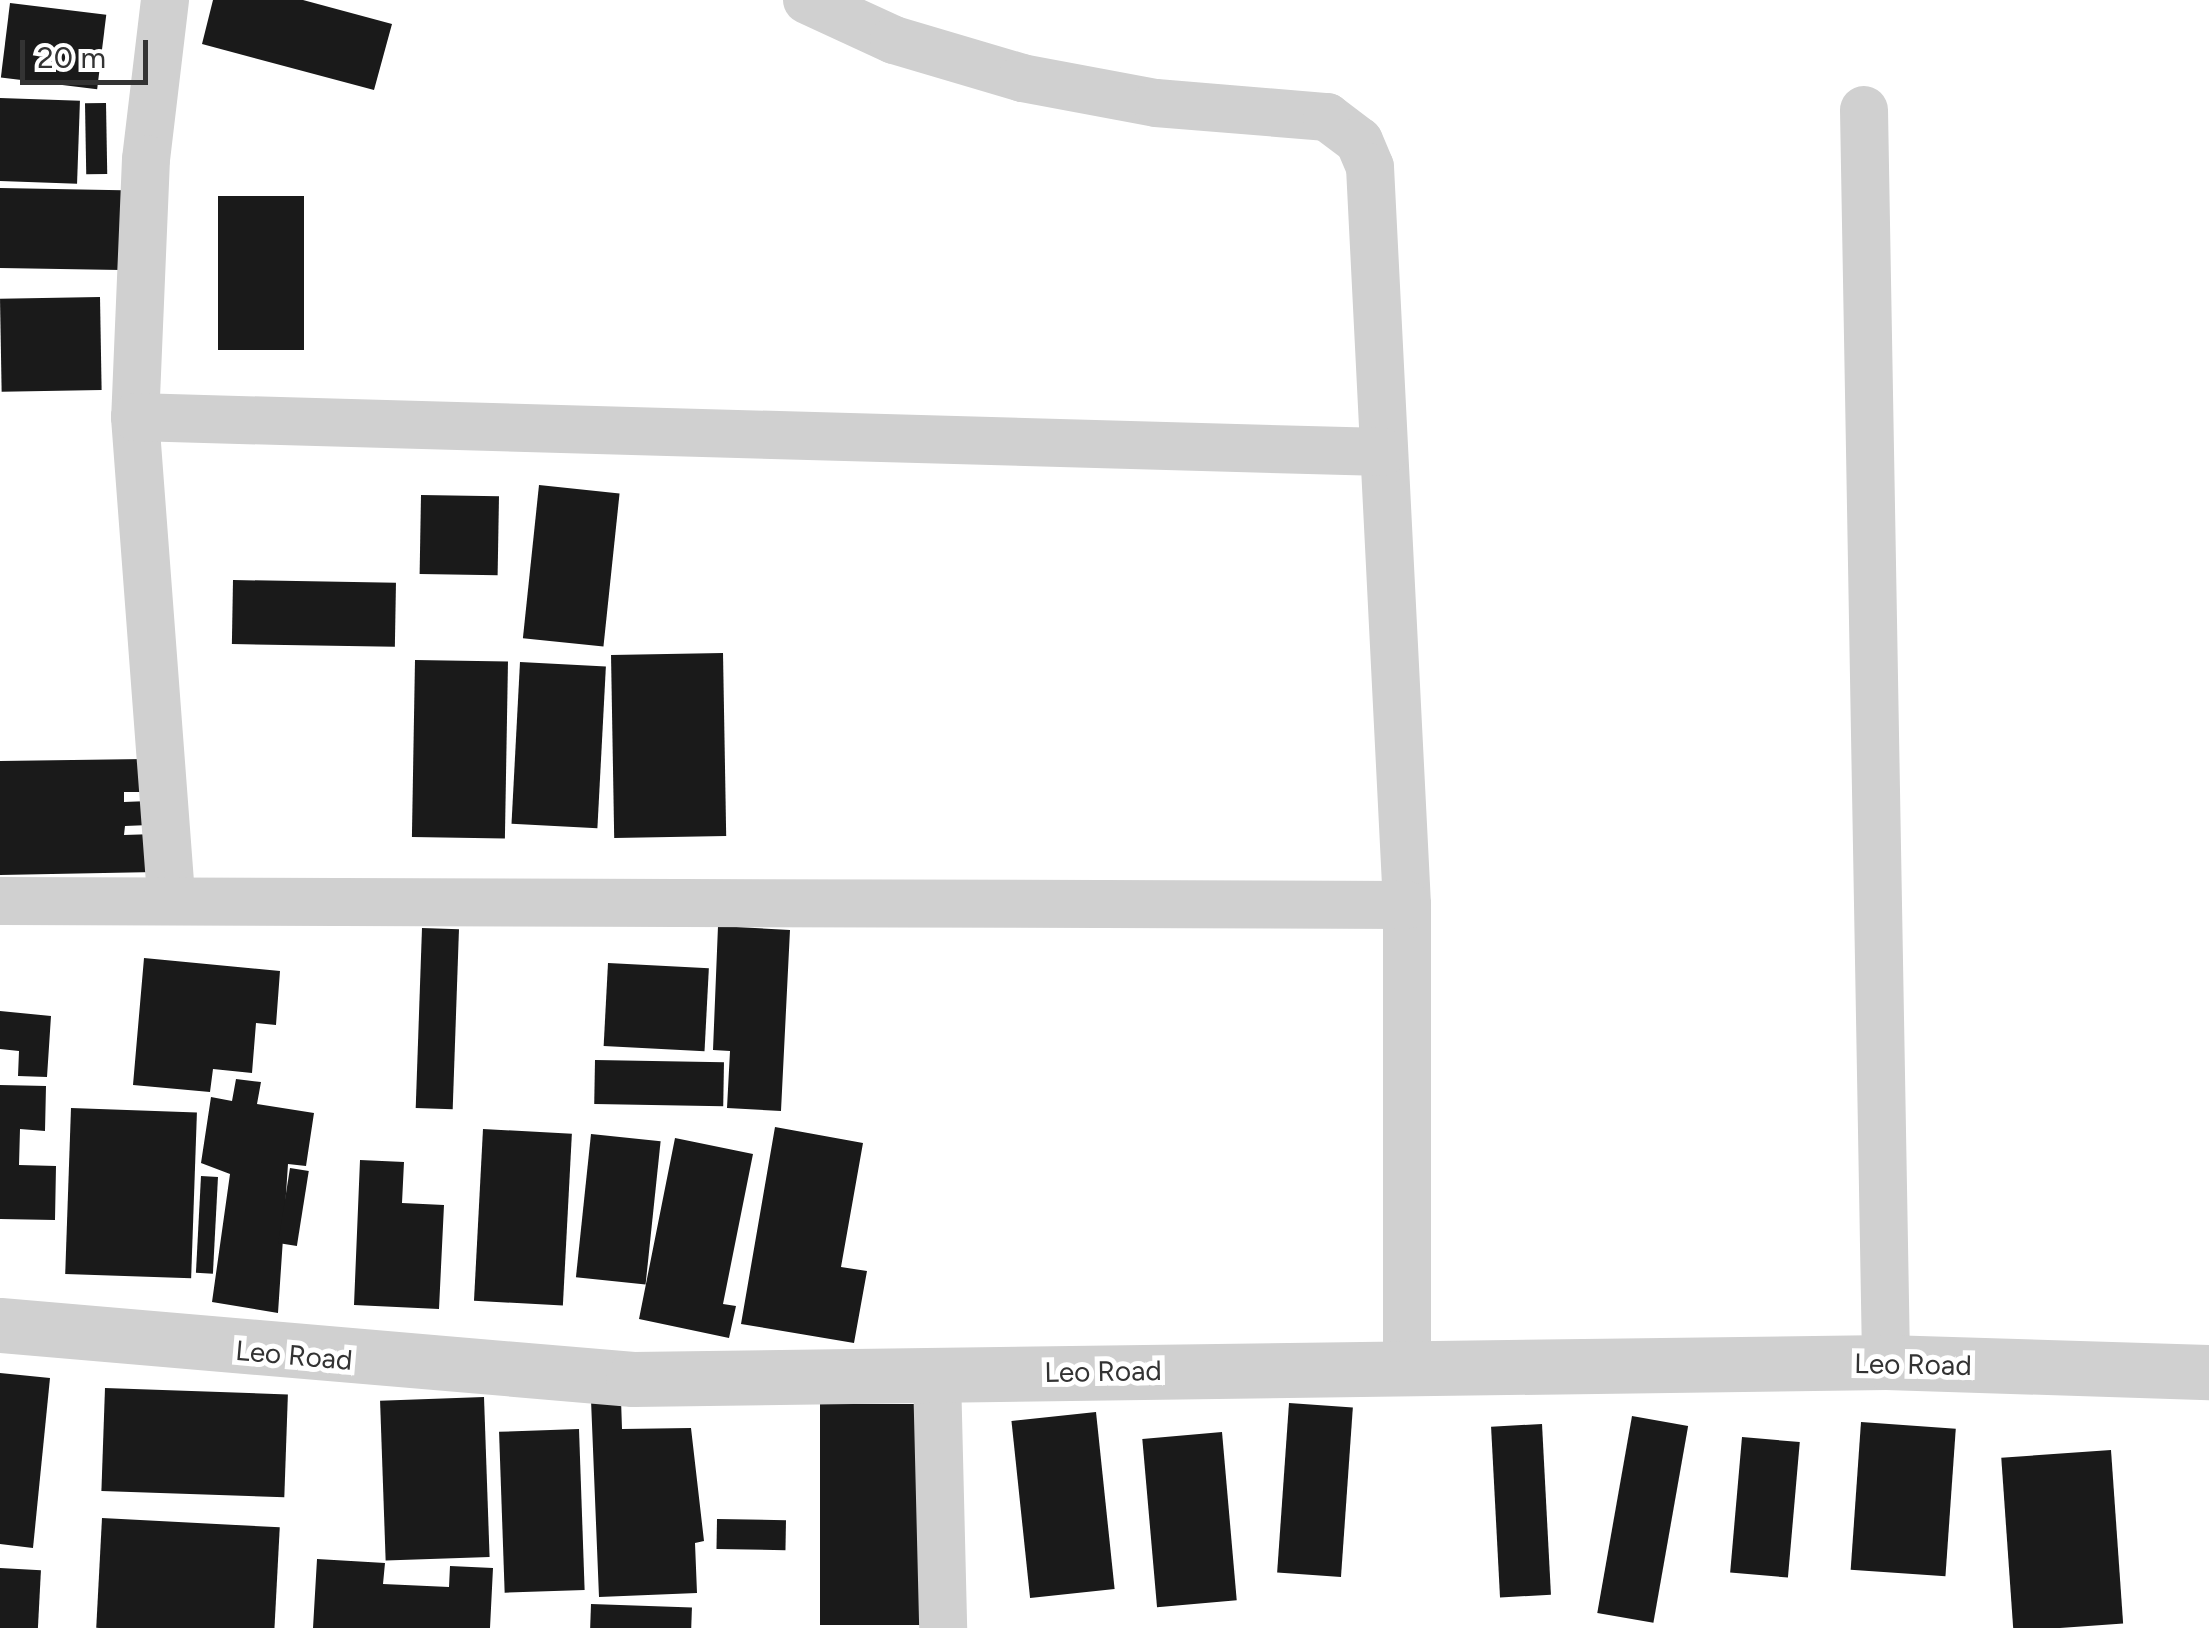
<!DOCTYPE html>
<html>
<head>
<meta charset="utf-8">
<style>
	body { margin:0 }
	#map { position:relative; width:2209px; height:1628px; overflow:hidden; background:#fff; font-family:Figtree,sans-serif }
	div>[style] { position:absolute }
	.building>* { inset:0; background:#1a1a1a; transform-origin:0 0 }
	.minor>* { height:48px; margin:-24px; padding:0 24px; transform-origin:24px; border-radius:24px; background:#d0d0d0 }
	.tertiary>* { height:55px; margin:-27.5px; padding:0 27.5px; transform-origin:27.5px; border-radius:27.5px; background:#d0d0d0 }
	span { translate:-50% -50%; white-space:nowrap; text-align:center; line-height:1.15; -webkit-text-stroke:10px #fff; paint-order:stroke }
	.street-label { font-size:28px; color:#333 }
	.scale { position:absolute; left:20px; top:40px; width:128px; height:45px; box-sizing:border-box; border:5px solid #333; border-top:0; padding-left:12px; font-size:30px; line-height:35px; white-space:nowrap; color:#333; -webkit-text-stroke:8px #fff; paint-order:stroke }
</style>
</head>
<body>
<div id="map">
	<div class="building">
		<i style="clip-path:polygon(213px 0,303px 0,392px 24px,374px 90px,202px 44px)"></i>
		<i style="left:10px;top:3px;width:97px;height:75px;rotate:7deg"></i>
		<i style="left:0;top:98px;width:80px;height:83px;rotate:2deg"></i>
		<i style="left:106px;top:103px;width:71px;height:21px;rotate:89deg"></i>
		<i style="left:0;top:188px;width:122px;height:80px;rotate:1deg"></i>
		<i style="left:304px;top:196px;width:154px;height:86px;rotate:90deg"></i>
		<i style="left:100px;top:297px;width:93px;height:100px;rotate:89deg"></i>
		<i style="left:539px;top:485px;width:81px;height:154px;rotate:6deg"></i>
		<i style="left:421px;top:495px;width:78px;height:79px;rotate:1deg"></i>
		<i style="left:233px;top:580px;width:163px;height:64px;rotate:1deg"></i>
		<i style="left:723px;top:653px;width:183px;height:112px;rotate:89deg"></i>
		<i style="left:415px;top:660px;width:93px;height:177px;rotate:1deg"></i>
		<i style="left:520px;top:662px;width:86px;height:162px;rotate:3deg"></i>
		<i style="clip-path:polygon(145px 759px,146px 792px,124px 792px,124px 802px,149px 801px,149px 825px,125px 826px,124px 835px,155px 834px,156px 872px,0 875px,0 761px)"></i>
		<i style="clip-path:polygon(718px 926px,790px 930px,781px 1111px,727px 1108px,730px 1051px,713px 1050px)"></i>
		<i style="left:422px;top:928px;width:37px;height:180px;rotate:2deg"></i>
		<i style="clip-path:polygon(144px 958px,280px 971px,276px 1025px,256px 1023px,252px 1073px,213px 1069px,210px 1092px,133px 1085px)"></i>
		<i style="left:608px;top:963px;width:101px;height:83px;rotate:3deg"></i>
		<i style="clip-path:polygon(0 1011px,51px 1016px,47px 1077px,18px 1076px,19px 1051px,0 1049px)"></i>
		<i style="left:595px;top:1060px;width:129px;height:44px;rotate:1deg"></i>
		<i style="clip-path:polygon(236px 1079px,261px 1082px,257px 1104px,314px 1113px,306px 1166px,288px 1164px,278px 1313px,212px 1302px,230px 1174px,201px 1163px,211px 1097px,232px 1101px)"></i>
		<i style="clip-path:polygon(0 1085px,46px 1086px,45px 1131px,20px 1129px,19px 1165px,56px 1166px,55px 1220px,0 1219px)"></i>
		<i style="left:71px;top:1108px;width:126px;height:166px;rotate:2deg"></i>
		<i style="clip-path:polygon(775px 1127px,863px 1143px,841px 1267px,867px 1271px,854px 1343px,741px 1324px)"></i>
		<i style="left:483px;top:1129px;width:89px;height:172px;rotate:3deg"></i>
		<i style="left:591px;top:1134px;width:70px;height:144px;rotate:6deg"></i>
		<i style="clip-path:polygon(675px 1138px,753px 1154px,723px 1304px,736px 1306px,729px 1338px,639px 1319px)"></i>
		<i style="clip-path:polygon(360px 1160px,404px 1162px,402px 1203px,444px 1205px,439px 1309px,354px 1305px)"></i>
		<i style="left:290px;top:1168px;width:19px;height:76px;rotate:9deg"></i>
		<i style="left:201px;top:1176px;width:17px;height:97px;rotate:3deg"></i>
		<i style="clip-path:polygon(0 1373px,50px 1378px,33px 1548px,0 1544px)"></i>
		<i style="left:105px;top:1388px;width:183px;height:103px;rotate:2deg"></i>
		<i style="left:484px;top:1397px;width:160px;height:104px;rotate:88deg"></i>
		<i style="clip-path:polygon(621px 1399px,622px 1429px,691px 1428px,704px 1541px,695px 1543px,697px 1593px,599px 1597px,591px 1400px)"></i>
		<i style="left:1289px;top:1403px;width:64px;height:170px;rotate:4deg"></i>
		<i style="left:820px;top:1404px;width:116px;height:221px"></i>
		<i style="left:1096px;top:1412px;width:178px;height:85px;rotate:84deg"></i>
		<i style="left:1632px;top:1416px;width:57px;height:200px;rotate:10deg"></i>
		<i style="left:1861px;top:1422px;width:95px;height:148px;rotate:4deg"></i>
		<i style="left:1542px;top:1424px;width:171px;height:51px;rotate:87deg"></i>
		<i style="left:579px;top:1429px;width:161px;height:80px;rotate:88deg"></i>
		<i style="left:1222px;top:1432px;width:169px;height:80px;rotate:85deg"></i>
		<i style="left:1742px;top:1437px;width:58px;height:136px;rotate:5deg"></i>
		<i style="left:2111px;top:1450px;width:174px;height:110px;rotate:86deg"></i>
		<i style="left:102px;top:1518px;width:178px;height:110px;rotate:3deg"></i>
		<i style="left:717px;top:1519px;width:69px;height:30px;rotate:1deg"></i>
		<i style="clip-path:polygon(317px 1559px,385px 1563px,383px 1584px,449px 1587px,450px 1566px,493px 1568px,490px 1628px,313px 1628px)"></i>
		<i style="left:0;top:1568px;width:41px;height:60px;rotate:3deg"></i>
		<i style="left:591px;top:1604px;width:101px;height:24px;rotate:2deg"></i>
	</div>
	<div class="minor">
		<i style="left:165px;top:0;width:160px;rotate:96.8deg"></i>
		<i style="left:146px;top:159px;width:258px;rotate:92.4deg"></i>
		<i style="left:135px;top:417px;width:485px;rotate:85.7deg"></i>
		<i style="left:807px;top:0;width:96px;rotate:24.7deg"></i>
		<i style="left:894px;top:40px;width:134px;rotate:16.5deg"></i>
		<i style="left:1022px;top:78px;width:136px;rotate:10.6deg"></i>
		<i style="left:1156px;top:103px;width:172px;rotate:4.7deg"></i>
		<i style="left:1327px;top:117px;width:40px;rotate:37deg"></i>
		<i style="left:1359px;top:141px;width:28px;rotate:67deg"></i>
		<i style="left:1370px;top:167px;width:739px;rotate:87.13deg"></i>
		<i style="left:1407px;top:905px;width:461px;rotate:90deg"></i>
		<i style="left:1864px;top:110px;width:1252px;rotate:88.99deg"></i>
		<i style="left:135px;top:417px;width:1249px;rotate:1.61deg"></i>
		<i style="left:0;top:901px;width:1407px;rotate:0.16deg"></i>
		<i style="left:937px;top:1375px;width:253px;rotate:88.6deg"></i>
	</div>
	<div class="tertiary">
		<i style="left:0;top:1325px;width:635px;rotate:4.88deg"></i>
		<i style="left:633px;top:1379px;width:1253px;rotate:-0.78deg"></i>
		<i style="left:1886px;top:1362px;width:323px;rotate:1.8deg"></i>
	</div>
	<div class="street-label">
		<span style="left:294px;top:1355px;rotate:5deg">Leo Road</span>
		<span style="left:1913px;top:1364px;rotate:1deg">Leo Road</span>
		<span style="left:1103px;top:1371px;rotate:-1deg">Leo Road</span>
	</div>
	<div class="scale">20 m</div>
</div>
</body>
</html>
